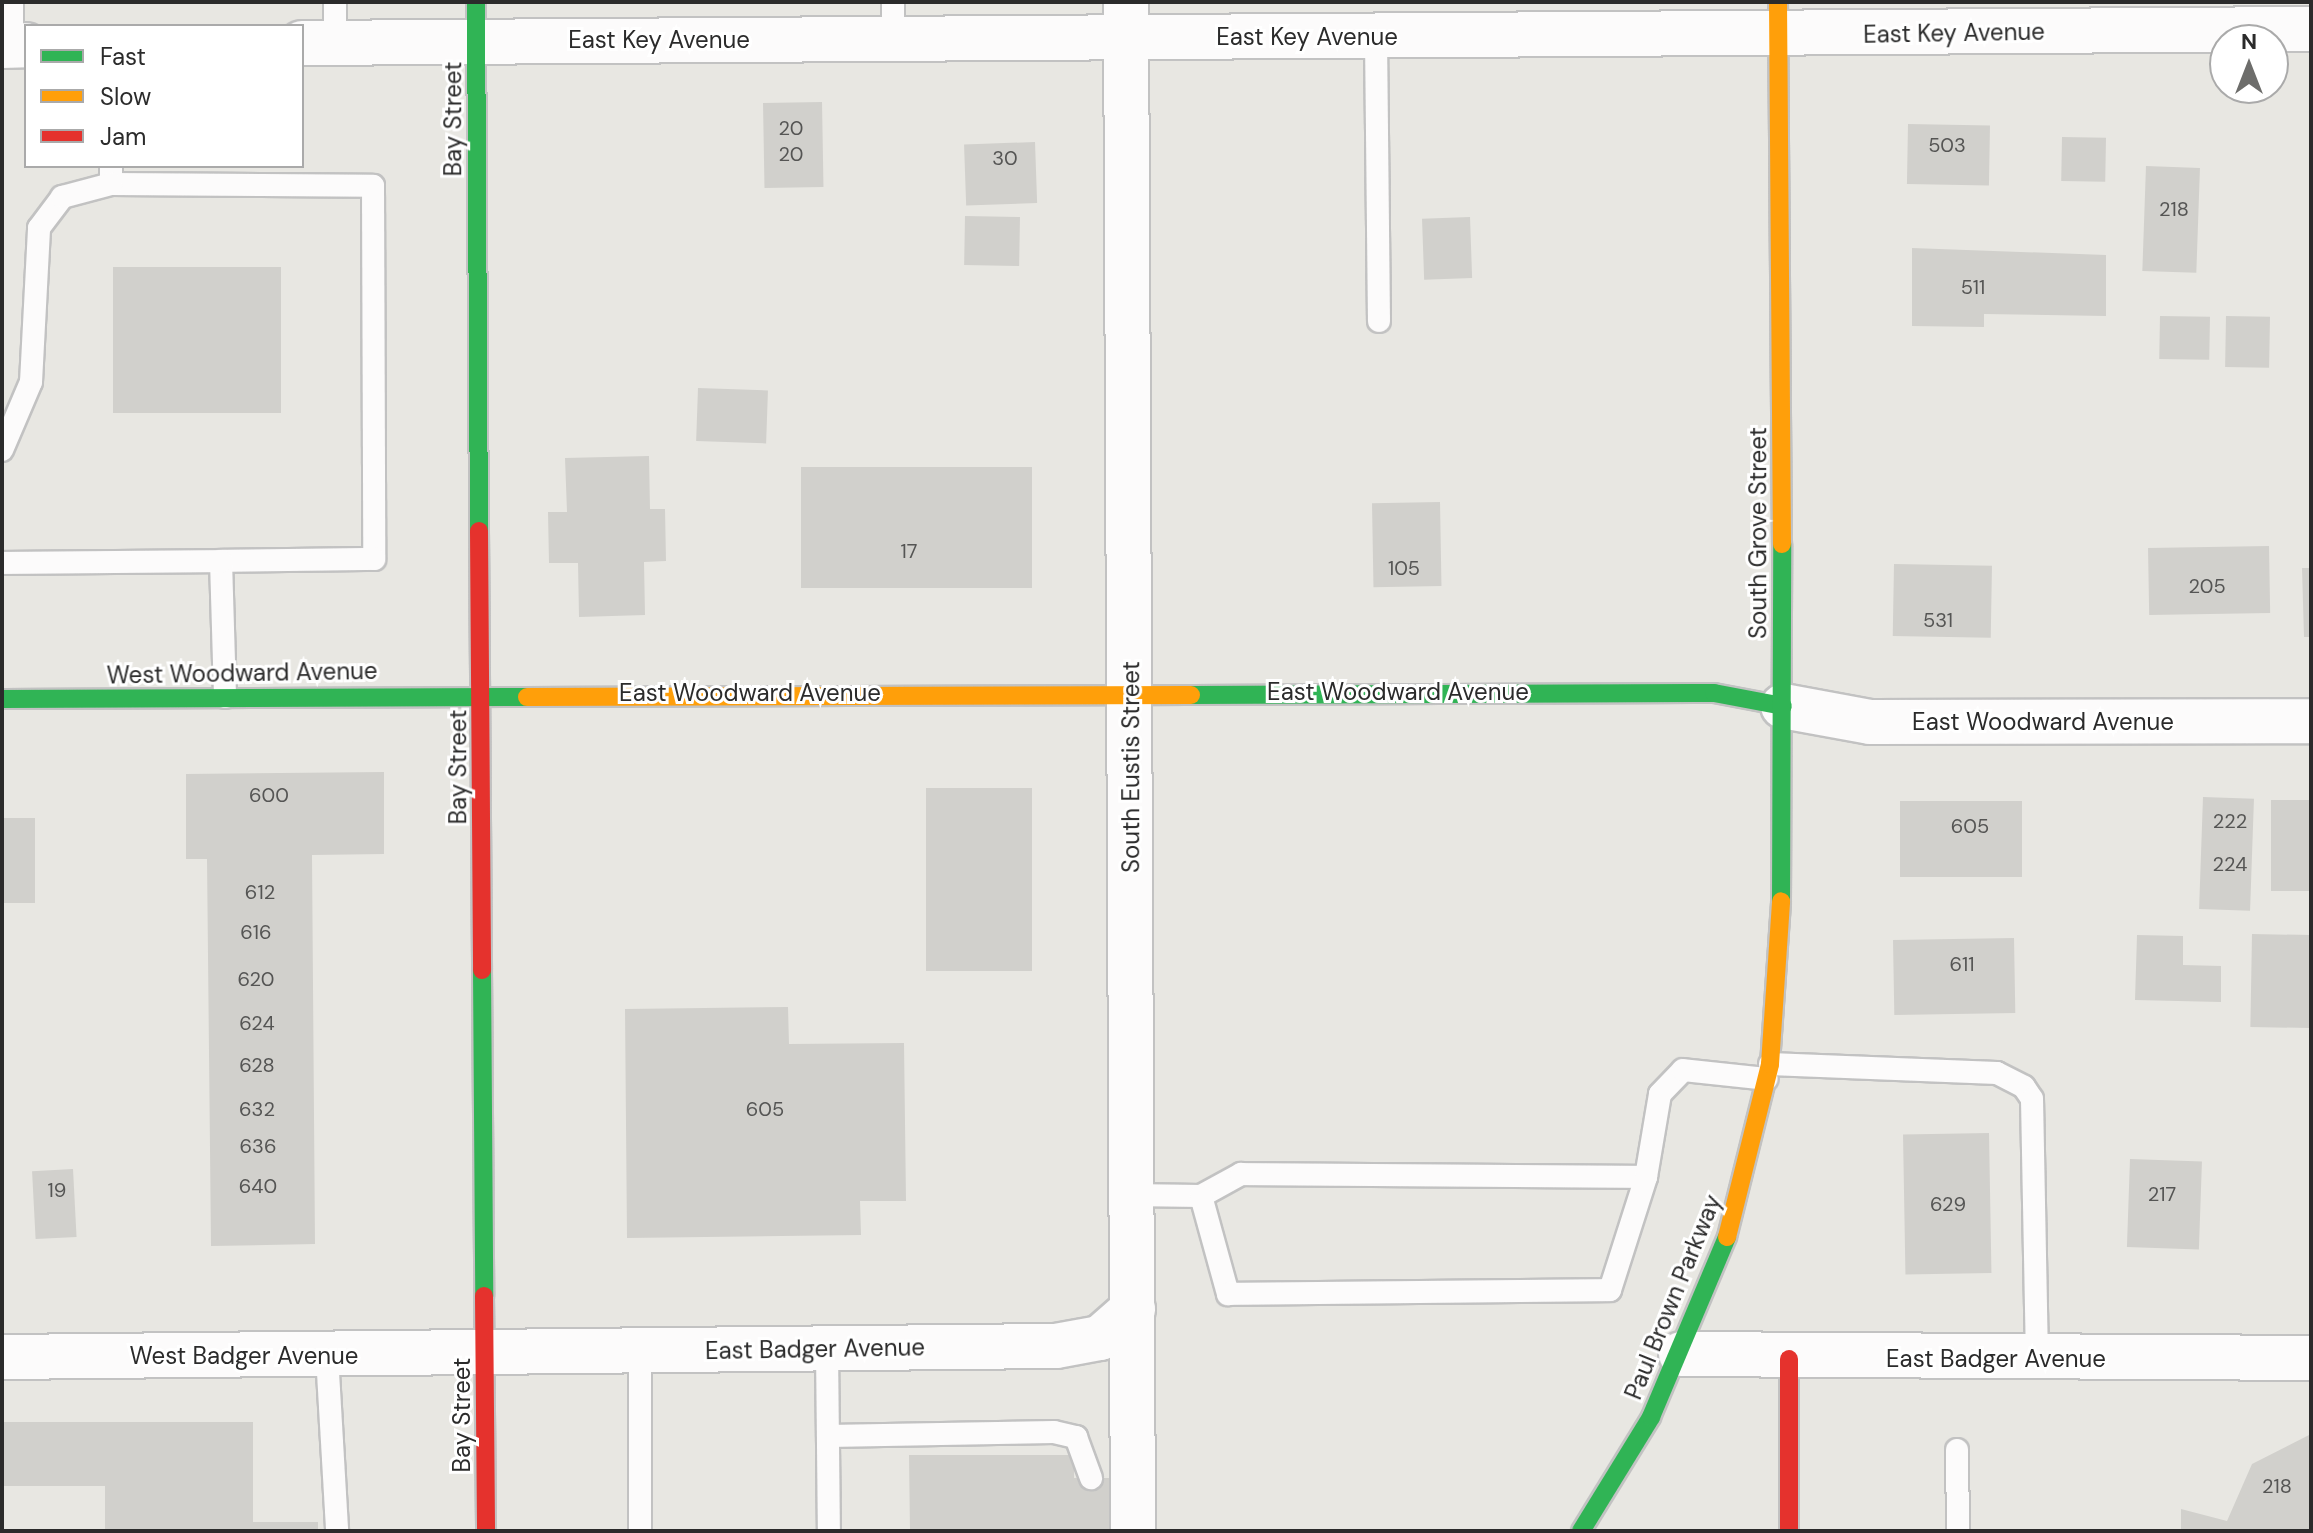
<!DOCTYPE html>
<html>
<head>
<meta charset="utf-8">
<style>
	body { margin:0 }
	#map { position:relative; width:2313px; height:1533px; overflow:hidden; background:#e8e7e2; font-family:"DM Sans",sans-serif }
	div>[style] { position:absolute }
	.building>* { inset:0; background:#d1d0cc; transform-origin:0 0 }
	.roads { filter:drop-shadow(2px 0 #c2c2c2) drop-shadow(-2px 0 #c2c2c2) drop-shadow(0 2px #c2c2c2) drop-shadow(0 -2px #c2c2c2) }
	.lane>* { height:22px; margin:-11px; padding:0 11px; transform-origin:11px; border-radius:11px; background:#fcfbfb }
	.street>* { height:44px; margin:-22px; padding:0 22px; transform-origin:22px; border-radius:22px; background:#fcfbfb }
	.fast>* { height:18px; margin:-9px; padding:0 9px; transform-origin:9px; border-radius:9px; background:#30b455 }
	.slow>* { height:18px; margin:-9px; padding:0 9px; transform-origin:9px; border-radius:9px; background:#ff9f0a }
	.jam>* { height:18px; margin:-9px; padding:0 9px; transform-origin:9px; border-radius:9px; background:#e5322d }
	span { translate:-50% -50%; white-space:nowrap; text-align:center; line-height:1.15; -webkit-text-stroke:6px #fff; paint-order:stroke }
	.number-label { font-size:20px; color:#555554 }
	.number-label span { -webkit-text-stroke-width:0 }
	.street-label { font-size:24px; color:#2b2b2b }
	.frame { position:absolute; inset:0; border:4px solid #2b2b2b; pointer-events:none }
	.legend { position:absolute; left:24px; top:24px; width:280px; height:144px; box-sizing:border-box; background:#fff; border:2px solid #aaa; margin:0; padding:10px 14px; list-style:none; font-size:24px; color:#2b2b2b }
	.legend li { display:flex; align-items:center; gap:16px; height:40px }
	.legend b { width:40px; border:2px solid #aaa }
	.north { position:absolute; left:2209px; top:24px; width:80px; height:80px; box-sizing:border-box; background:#fff; border:2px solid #aaa; border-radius:50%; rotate:0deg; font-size:22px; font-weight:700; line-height:32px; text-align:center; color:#2b2b2b }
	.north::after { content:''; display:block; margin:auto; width:28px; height:36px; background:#6d6d6b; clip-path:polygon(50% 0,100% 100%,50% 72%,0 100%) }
</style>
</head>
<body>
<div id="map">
	<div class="building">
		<i style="left:822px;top:102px;width:85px;height:59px;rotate:89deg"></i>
		<i style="left:1908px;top:124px;width:82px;height:60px;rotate:1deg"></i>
		<i style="left:2062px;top:137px;width:44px;height:44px;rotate:1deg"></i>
		<i style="left:1035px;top:142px;width:61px;height:71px;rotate:88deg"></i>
		<i style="left:2146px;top:166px;width:54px;height:105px;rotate:2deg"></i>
		<i style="left:965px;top:216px;width:55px;height:49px;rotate:1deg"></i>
		<i style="left:1470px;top:217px;width:61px;height:48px;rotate:88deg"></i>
		<i style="clip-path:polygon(1912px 248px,2106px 255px,2106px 316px,1984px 314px,1984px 327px,1912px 326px)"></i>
		<i style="left:281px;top:267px;width:146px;height:168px;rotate:90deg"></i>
		<i style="left:2160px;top:316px;width:50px;height:43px;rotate:1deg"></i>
		<i style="left:2226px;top:316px;width:44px;height:51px;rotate:1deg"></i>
		<i style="left:698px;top:388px;width:70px;height:53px;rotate:2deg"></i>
		<i style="clip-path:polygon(649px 456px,650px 509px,665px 509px,666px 561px,644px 562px,645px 615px,579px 617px,578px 563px,549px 563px,548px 512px,567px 512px,565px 458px)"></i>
		<i style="left:801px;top:467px;width:231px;height:121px"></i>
		<i style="left:1440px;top:502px;width:84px;height:68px;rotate:89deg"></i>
		<i style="left:2269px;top:546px;width:67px;height:121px;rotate:89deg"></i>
		<i style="left:1894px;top:564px;width:98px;height:72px;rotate:1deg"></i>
		<i style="clip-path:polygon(2302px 568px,2311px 568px,2311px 637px,2304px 637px)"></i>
		<i style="clip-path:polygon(384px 772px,384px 854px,312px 855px,315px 1244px,211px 1246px,207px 859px,186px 859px,186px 774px)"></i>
		<i style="left:1032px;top:788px;width:183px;height:106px;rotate:90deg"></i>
		<i style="left:2203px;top:797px;width:51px;height:112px;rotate:2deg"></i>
		<i style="left:2271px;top:800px;width:40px;height:91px"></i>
		<i style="left:1900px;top:801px;width:122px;height:76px"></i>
		<i style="left:2px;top:818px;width:33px;height:85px"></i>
		<i style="left:2252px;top:934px;width:59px;height:93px;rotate:1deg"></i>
		<i style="clip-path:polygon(2137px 935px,2183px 936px,2183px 965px,2221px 966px,2221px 1002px,2135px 1000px)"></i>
		<i style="left:2014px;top:938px;width:75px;height:121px;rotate:89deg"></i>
		<i style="clip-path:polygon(788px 1007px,789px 1044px,904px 1043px,906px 1201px,860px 1201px,861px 1235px,627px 1238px,625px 1009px)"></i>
		<i style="left:1989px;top:1133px;width:140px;height:86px;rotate:89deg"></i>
		<i style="left:2130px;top:1159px;width:72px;height:88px;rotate:2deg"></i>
		<i style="left:73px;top:1169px;width:68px;height:41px;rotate:87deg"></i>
		<i style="clip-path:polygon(2px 1422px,253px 1422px,253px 1522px,318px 1522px,318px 1531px,105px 1531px,105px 1486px,2px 1486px)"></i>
		<i style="clip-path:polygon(2311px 1434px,2311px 1531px,2181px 1531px,2181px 1509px,2227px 1521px,2252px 1464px)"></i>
		<i style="clip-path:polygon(909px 1455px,1074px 1455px,1074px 1478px,1109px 1478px,1109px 1530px,910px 1531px)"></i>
	</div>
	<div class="roads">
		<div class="lane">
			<i style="left:335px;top:2px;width:41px;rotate:90deg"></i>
			<i style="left:1376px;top:37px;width:284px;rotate:89.4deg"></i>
			<i style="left:893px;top:39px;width:37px;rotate:-90deg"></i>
			<i style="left:12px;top:46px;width:44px;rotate:-90deg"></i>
			<i style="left:111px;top:166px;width:18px;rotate:90deg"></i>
			<i style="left:111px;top:184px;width:262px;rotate:0.4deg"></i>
			<i style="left:373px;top:186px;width:373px;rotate:89.8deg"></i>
			<i style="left:374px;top:559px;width:153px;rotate:179.3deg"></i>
			<i style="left:221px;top:561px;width:136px;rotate:88.3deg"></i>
			<i style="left:2px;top:450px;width:74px;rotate:-66.9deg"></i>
			<i style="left:31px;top:382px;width:154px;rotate:-87deg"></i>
			<i style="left:39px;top:228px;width:39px;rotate:-53deg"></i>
			<i style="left:62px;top:197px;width:51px;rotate:-14.9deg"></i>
			<i style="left:2px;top:563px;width:219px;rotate:-0.5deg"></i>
			<i style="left:1770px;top:1064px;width:227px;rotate:2.3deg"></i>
			<i style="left:1997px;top:1073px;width:30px;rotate:27deg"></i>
			<i style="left:2024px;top:1087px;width:14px;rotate:56deg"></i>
			<i style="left:2032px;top:1099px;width:260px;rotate:88.9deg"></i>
			<i style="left:1130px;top:1195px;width:71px;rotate:0.8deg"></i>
			<i style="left:1201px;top:1196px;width:46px;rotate:-28.8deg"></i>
			<i style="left:1241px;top:1174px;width:405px;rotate:0.4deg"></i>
			<i style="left:1201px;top:1196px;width:102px;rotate:74.6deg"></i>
			<i style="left:1228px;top:1294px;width:382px;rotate:-0.6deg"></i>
			<i style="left:1610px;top:1290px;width:119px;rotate:-72.3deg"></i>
			<i style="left:1646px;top:1177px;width:84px;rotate:-80.4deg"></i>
			<i style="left:1660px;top:1094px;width:33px;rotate:-46deg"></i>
			<i style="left:1683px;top:1070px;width:84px;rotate:6.1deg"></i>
			<i style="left:827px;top:1349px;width:182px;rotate:89.4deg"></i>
			<i style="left:640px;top:1351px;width:180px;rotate:90deg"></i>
			<i style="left:327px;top:1355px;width:176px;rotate:86.7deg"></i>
			<i style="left:828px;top:1436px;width:226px;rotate:-1deg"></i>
			<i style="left:1054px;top:1432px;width:23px;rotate:13deg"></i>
			<i style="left:1076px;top:1437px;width:44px;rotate:69.9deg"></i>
			<i style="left:1957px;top:1450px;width:81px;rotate:89.3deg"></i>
		</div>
		<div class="street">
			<i style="left:1126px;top:2px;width:1529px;rotate:89.74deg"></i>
			<i style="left:302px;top:43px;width:2009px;rotate:-0.4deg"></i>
			<i style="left:2px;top:46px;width:24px;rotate:-2deg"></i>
			<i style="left:1783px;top:706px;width:88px;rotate:10.4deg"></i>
			<i style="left:1870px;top:722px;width:441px;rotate:-0.1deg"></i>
			<i style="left:1681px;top:1354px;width:630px;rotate:0.36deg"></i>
			<i style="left:2px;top:1357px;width:1054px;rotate:-0.6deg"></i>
			<i style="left:1056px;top:1346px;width:45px;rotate:-10.3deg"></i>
			<i style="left:1100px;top:1338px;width:44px;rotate:-41.3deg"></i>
		</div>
		<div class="fast">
			<i style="left:476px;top:2px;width:529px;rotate:89.68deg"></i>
			<i style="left:1191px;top:695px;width:523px;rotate:-0.22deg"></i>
			<i style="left:1714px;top:693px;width:70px;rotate:10.7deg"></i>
			<i style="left:2px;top:699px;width:525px;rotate:-0.22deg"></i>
			<i style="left:1781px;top:901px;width:357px;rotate:-89.8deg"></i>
			<i style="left:482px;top:970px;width:326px;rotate:89.6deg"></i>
			<i style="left:1581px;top:1531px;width:134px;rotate:-58.4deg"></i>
			<i style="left:1651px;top:1417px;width:195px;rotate:-67.1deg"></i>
		</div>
		<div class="slow">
			<i style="left:1778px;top:2px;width:542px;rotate:89.58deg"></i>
			<i style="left:527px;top:697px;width:664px;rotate:-0.17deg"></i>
			<i style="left:1727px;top:1237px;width:178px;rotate:-76deg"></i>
			<i style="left:1770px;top:1064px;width:163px;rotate:-86.1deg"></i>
		</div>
		<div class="jam">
			<i style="left:479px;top:531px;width:439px;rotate:89.6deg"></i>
			<i style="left:484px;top:1296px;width:235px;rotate:89.5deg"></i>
			<i style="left:1789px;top:1359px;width:172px;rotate:90deg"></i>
		</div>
	</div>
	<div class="number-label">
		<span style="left:791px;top:128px">20</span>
		<span style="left:1947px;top:145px">503</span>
		<span style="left:791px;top:154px">20</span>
		<span style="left:1005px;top:158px">30</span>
		<span style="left:2174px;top:209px">218</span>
		<span style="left:1973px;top:287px">511</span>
		<span style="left:909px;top:551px">17</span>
		<span style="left:1404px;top:568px">105</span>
		<span style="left:2207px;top:586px">205</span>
		<span style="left:1938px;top:620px">531</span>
		<span style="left:269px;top:795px">600</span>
		<span style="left:2230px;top:821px">222</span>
		<span style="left:1970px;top:826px">605</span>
		<span style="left:2230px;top:864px">224</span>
		<span style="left:260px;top:892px">612</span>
		<span style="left:256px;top:932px">616</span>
		<span style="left:1962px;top:964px">611</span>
		<span style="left:256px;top:979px">620</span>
		<span style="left:257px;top:1023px">624</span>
		<span style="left:257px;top:1065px">628</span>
		<span style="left:257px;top:1109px">632</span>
		<span style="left:765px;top:1109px">605</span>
		<span style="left:258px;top:1146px">636</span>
		<span style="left:258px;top:1186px">640</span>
		<span style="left:57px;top:1190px">19</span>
		<span style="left:2162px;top:1194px">217</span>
		<span style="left:1948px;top:1204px">629</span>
		<span style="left:2277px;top:1486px">218</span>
	</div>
	<div class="street-label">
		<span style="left:1954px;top:33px;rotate:-1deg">East Key Avenue</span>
		<span style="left:1307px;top:37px">East Key Avenue</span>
		<span style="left:659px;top:40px">East Key Avenue</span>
		<span style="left:453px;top:119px;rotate:-90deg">Bay Street</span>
		<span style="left:1758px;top:533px;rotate:-90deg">South Grove Street</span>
		<span style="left:242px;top:673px;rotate:-1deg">West Woodward Avenue</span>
		<span style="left:1398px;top:692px">East Woodward Avenue</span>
		<span style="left:750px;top:693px">East Woodward Avenue</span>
		<span style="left:2043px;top:722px">East Woodward Avenue</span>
		<span style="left:458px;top:767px;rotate:-90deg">Bay Street</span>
		<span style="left:1131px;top:767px;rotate:-90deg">South Eustis Street</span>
		<span style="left:1673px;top:1297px;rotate:-68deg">Paul Brown Parkway</span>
		<span style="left:815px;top:1349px;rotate:-1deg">East Badger Avenue</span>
		<span style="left:244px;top:1356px">West Badger Avenue</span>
		<span style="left:1996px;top:1359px">East Badger Avenue</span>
		<span style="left:462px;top:1415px;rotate:-90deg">Bay Street</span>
	</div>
	<div class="frame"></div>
	<ul class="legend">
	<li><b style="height:10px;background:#30b455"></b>Fast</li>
	<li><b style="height:10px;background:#ff9f0a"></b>Slow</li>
	<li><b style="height:10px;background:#e5322d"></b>Jam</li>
	</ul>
	<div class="north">N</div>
</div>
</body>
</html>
